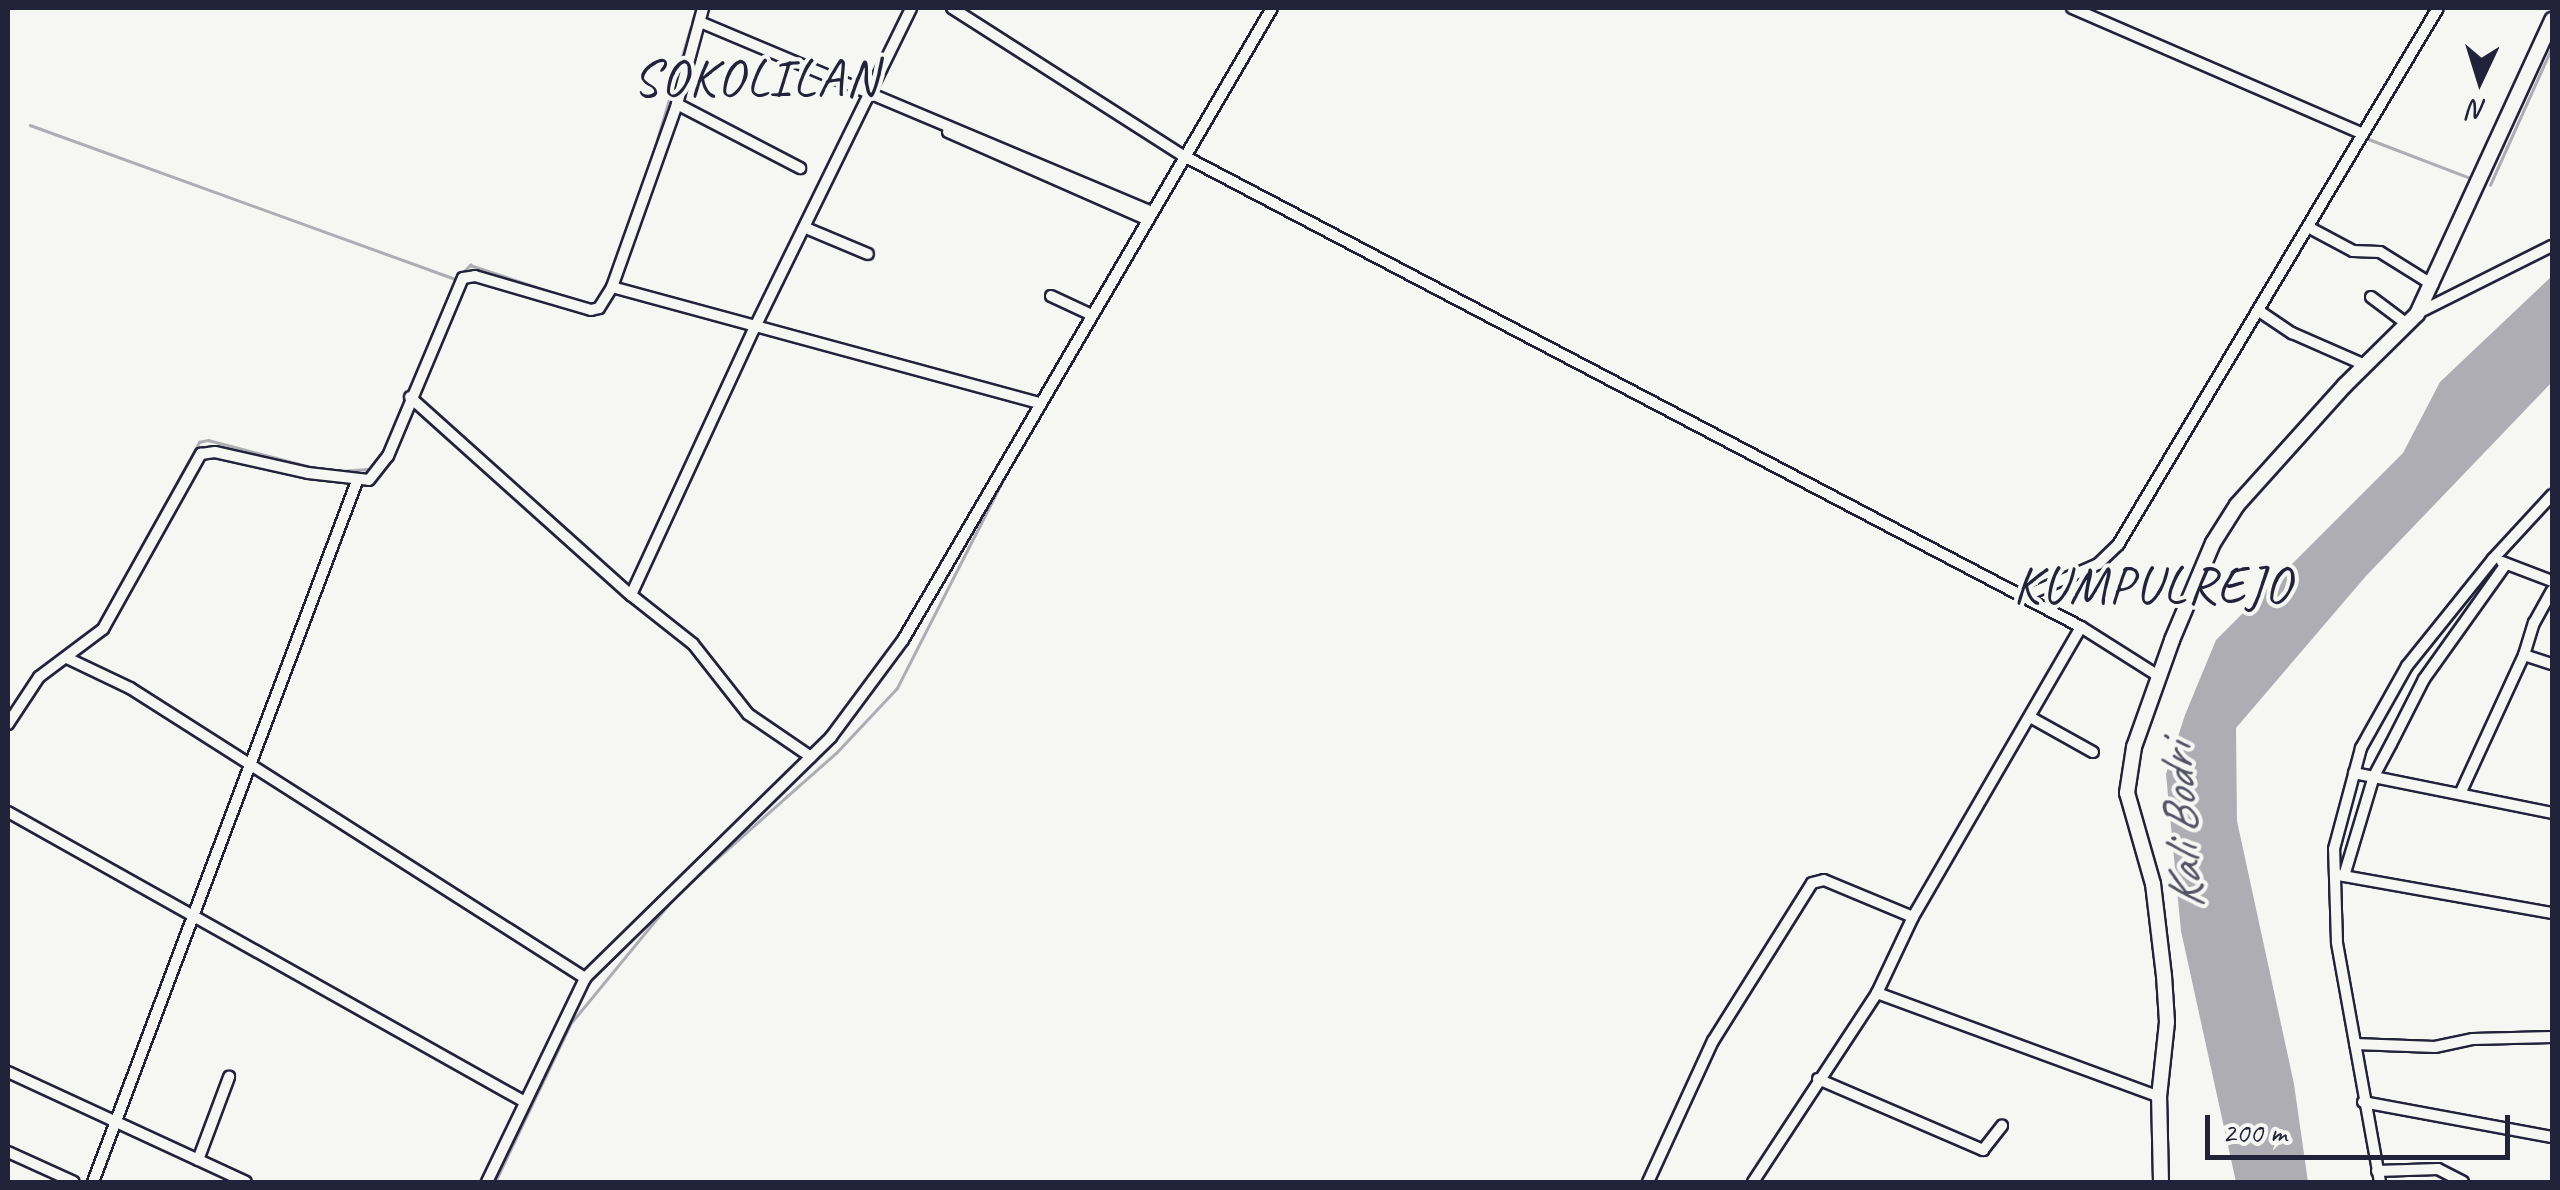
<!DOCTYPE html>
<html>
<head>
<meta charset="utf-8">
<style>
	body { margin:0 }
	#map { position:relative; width:2560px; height:1190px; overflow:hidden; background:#f6f6f2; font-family:Caveat,sans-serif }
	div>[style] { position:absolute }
	.water>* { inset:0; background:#adadb3 }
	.stream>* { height:2.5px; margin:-1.25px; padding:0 1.25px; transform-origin:1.25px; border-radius:1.25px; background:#adadb3 }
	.roads { filter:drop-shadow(2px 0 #22223b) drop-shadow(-2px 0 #22223b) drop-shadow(0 2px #22223b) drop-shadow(0 -2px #22223b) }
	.street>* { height:10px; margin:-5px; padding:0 5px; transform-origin:5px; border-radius:5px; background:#f6f6f2 }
	.secondary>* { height:14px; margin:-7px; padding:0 7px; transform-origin:7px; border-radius:7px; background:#f6f6f2 }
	span { translate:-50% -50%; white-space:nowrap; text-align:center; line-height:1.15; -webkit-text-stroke:8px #f6f6f2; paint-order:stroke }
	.water-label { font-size:50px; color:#535365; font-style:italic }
	.quarter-label { font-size:52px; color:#22223b; letter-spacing:2.5px }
	.frame { position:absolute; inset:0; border:10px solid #22223b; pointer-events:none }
	.north { position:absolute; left:2430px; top:30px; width:100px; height:100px; -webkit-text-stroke:8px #f6f6f2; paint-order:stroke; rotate:184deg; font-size:28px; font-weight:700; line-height:40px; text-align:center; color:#22223b }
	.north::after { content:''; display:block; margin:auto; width:35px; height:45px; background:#22223b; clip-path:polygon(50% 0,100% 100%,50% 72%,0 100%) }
	.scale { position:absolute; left:2205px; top:1115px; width:305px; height:45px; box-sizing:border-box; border:5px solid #22223b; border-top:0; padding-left:12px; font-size:30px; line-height:35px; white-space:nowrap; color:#22223b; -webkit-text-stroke:8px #f6f6f2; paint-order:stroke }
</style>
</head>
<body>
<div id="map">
	<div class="water">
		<i style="clip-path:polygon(2552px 276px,2552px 382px,2366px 576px,2236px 728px,2237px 821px,2294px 1084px,2308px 1182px,2236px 1182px,2181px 931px,2166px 774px,2185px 715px,2216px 640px,2403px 453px,2440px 382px)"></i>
	</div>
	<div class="stream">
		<i style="left:692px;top:22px;width:15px;rotate:-74deg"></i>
		<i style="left:30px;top:125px;width:452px;rotate:19.9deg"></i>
		<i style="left:2366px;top:138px;width:111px;rotate:21deg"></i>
		<i style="left:645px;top:180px;width:158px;rotate:-73.4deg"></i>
		<i style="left:2490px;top:185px;width:151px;rotate:-65.8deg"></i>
		<i style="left:603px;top:292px;width:31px;rotate:-68deg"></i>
		<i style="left:413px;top:383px;width:112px;rotate:-67.3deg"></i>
		<i style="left:456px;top:280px;width:21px;rotate:-47deg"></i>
		<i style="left:470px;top:265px;width:115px;rotate:18.3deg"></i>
		<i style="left:382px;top:457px;width:33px;rotate:-67deg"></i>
		<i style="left:340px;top:471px;width:32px;rotate:-4deg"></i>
		<i style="left:95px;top:630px;width:215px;rotate:-61deg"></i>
		<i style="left:199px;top:442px;width:9px;rotate:-13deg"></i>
		<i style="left:208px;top:440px;width:118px;rotate:14.7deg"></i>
		<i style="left:35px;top:675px;width:37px;rotate:-38deg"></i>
		<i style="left:8px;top:713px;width:39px;rotate:-55deg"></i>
		<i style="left:686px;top:886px;width:200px;rotate:-41.6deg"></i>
		<i style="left:836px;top:753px;width:89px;rotate:-46.8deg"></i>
		<i style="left:897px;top:688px;width:242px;rotate:-63deg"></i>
		<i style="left:495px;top:1182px;width:176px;rotate:-64.5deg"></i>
		<i style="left:571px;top:1023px;width:161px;rotate:-50.6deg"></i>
	</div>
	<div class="roads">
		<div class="street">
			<i style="left:952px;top:8px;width:273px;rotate:32.6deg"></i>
			<i style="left:1182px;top:155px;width:1015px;rotate:27.7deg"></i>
			<i style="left:2081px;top:627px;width:93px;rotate:32.3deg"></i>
			<i style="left:2072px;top:8px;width:317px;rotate:23.4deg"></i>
			<i style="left:700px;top:22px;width:488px;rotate:22.8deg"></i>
			<i style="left:677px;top:104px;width:139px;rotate:27.5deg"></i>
			<i style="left:948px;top:132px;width:216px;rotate:23.7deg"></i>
			<i style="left:2308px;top:227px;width:51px;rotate:28.1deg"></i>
			<i style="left:2353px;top:251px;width:27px;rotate:2deg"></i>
			<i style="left:2380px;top:252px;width:62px;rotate:31.9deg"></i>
			<i style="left:806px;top:228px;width:67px;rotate:22.8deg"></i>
			<i style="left:612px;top:287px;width:442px;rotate:15.2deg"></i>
			<i style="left:1051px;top:296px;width:45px;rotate:24.9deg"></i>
			<i style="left:2371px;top:297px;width:45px;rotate:36.9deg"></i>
			<i style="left:2259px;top:311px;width:40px;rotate:34deg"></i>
			<i style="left:2292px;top:333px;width:80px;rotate:23.7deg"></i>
			<i style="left:2418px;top:313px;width:150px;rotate:-26.6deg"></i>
			<i style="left:410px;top:397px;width:297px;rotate:41.9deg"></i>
			<i style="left:631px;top:595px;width:79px;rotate:38.3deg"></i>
			<i style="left:693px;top:644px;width:89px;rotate:51.8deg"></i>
			<i style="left:748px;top:714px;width:76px;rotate:34.3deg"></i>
			<i style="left:2502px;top:562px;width:53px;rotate:20.8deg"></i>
			<i style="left:631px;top:595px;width:293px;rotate:-65.2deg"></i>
			<i style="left:754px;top:329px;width:357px;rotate:-63.9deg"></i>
			<i style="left:2023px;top:597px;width:82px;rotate:-23.7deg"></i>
			<i style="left:2098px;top:564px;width:28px;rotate:-44deg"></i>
			<i style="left:2118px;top:545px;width:625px;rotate:-59.21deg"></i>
			<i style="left:2524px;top:655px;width:29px;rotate:18deg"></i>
			<i style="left:67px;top:658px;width:70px;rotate:25.5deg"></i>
			<i style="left:130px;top:688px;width:540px;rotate:32.51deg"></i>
			<i style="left:2030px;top:717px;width:72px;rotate:29.1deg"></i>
			<i style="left:8px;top:724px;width:56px;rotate:-56.6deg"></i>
			<i style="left:39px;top:677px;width:80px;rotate:-36.9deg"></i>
			<i style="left:103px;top:629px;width:201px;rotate:-60.8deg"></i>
			<i style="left:201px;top:454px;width:14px;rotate:-8deg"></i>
			<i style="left:215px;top:452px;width:95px;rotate:12.7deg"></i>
			<i style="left:308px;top:473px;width:61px;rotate:6.5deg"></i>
			<i style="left:369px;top:480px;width:31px;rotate:-52deg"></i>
			<i style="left:388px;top:456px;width:193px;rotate:-67.2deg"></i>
			<i style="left:463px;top:278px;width:12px;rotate:-9deg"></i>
			<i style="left:475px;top:276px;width:121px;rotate:16.3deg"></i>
			<i style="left:591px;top:310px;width:8px;rotate:-14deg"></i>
			<i style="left:599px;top:308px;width:25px;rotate:-58deg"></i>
			<i style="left:612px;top:287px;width:194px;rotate:-70.4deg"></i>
			<i style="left:677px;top:104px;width:99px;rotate:-74.8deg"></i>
			<i style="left:2354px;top:773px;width:202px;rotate:11.4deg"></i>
			<i style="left:2460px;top:794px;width:153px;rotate:-65.3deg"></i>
			<i style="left:2524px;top:655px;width:34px;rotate:-73deg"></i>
			<i style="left:2534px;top:623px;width:37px;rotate:-61deg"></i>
			<i style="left:8px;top:812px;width:593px;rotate:29.29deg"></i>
			<i style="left:2338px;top:875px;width:217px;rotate:10.1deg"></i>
			<i style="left:2344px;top:876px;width:104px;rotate:-73.3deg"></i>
			<i style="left:2374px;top:776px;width:36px;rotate:-62deg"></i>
			<i style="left:2391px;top:744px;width:73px;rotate:-63.1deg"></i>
			<i style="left:2424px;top:679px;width:141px;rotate:-54.5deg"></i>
			<i style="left:1877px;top:993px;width:301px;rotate:20.2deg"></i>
			<i style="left:2355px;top:1044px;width:80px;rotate:2.1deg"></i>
			<i style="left:2435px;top:1047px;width:39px;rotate:-12deg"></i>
			<i style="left:2473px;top:1039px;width:79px;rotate:-1.5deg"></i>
			<i style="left:8px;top:1072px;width:262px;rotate:24.8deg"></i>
			<i style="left:1818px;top:1079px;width:180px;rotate:23.3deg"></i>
			<i style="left:1983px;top:1150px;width:31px;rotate:-52deg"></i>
			<i style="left:2363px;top:1102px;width:192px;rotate:10.5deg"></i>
			<i style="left:8px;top:1152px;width:72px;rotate:24.4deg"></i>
			<i style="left:198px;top:1160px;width:89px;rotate:-69.5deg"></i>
			<i style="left:2377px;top:1171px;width:61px;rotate:-1.9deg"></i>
			<i style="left:2438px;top:1169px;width:28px;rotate:27deg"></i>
			<i style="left:93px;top:1182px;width:749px;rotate:-69.36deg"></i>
			<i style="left:487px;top:1182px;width:226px;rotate:-64.3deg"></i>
			<i style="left:585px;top:978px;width:344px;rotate:-44.4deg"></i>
			<i style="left:831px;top:737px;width:121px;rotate:-53.4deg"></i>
			<i style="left:903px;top:640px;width:732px;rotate:-59.72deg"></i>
			<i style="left:1648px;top:1182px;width:155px;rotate:-65.3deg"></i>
			<i style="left:1713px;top:1041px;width:186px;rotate:-57.9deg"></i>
			<i style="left:1812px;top:883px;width:12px;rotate:-14deg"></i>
			<i style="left:1824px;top:880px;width:96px;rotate:22.6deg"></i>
			<i style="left:1753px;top:1182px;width:226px;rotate:-56.7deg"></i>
			<i style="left:1877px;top:993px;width:84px;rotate:-64.7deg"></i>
			<i style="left:1913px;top:917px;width:335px;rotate:-59.9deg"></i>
			<i style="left:2380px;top:1182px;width:244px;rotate:-100.2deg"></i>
			<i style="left:2337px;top:942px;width:93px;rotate:-91.8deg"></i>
			<i style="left:2334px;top:849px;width:105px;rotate:-75deg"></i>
			<i style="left:2361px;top:748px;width:94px;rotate:-60.7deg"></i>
			<i style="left:2407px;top:666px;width:137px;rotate:-51.2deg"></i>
			<i style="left:2493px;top:559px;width:87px;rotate:-47.3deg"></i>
		</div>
		<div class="secondary">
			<i style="left:2161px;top:1182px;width:85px;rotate:-91.3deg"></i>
			<i style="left:2159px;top:1097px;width:75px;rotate:-83.9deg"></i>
			<i style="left:2167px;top:1022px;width:46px;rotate:-93.7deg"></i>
			<i style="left:2164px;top:976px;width:93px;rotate:-96.8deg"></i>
			<i style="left:2153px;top:884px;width:95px;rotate:-105.9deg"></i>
			<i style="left:2127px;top:793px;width:47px;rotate:-81.3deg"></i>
			<i style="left:2134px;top:747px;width:114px;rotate:-70.4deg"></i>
			<i style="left:2172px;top:640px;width:105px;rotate:-67.1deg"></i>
			<i style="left:2213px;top:543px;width:45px;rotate:-57.7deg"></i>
			<i style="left:2237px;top:505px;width:161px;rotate:-48deg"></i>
			<i style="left:2345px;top:385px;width:101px;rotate:-44.6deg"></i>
			<i style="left:2417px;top:314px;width:324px;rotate:-65.3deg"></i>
		</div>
	</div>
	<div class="water-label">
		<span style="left:2181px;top:827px;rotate:-94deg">Kali Bodri</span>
	</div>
	<div class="quarter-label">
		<span style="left:756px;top:79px">SOKOLILAN</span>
		<span style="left:2153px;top:586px">KUMPULREJO</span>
	</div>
	<div class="frame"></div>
	<div class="north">N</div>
	<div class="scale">200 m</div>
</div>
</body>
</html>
